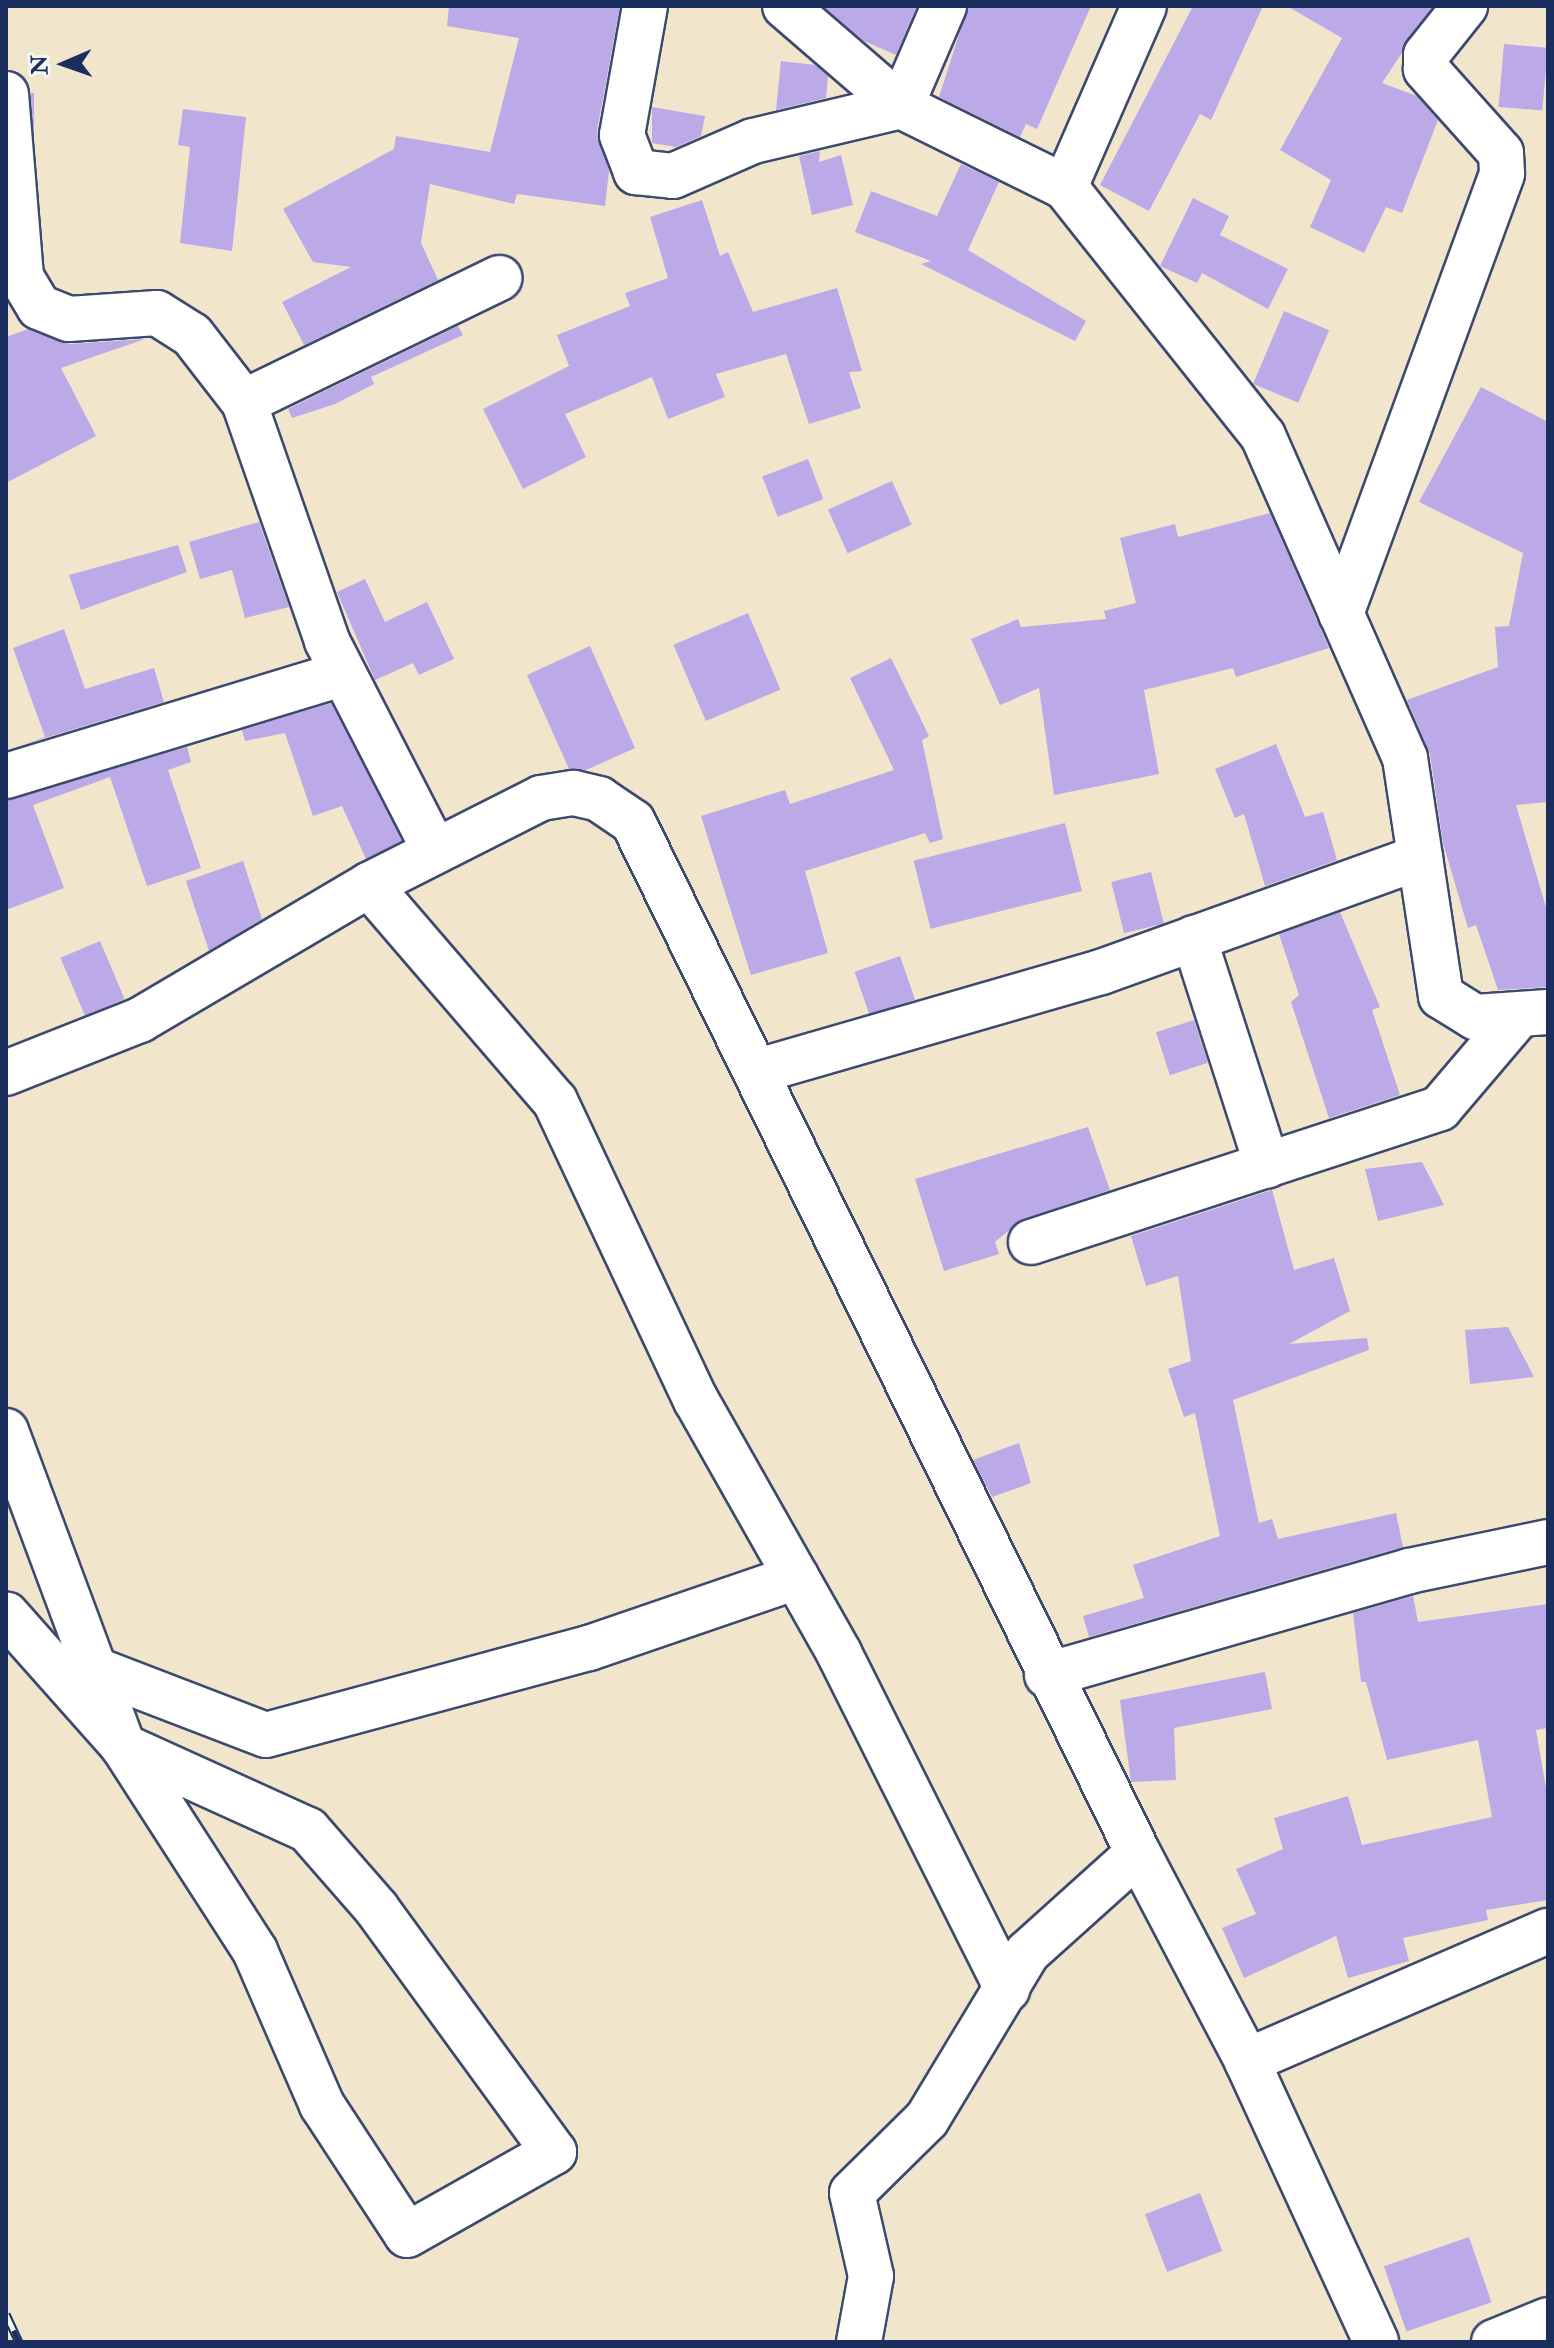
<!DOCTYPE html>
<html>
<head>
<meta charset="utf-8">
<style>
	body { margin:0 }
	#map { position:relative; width:1554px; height:2348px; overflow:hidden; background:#f1e5cc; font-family:"IM FELL Double Pica",serif }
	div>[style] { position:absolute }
	.building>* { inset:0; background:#bcaae8; transform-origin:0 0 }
	.roads { filter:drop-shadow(2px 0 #3b4a6e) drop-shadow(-2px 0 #3b4a6e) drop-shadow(0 2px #3b4a6e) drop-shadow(0 -2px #3b4a6e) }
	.minor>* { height:44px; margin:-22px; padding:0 22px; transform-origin:22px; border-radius:22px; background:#fff }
	.rail>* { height:9px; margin-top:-4.5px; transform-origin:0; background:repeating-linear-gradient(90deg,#f6f6f2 0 18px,#1b2f5e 0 36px); box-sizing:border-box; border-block:2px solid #1b2f5e }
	span { translate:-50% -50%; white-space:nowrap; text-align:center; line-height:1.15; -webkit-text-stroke:6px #f6f6f2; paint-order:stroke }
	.frame { position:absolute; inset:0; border:8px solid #1b2f5e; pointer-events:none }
	.north { position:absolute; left:24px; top:24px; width:80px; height:80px; -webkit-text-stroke:6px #f6f6f2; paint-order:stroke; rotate:268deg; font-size:22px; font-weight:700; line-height:32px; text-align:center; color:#1b2f5e }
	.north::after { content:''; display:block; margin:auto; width:28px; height:36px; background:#1b2f5e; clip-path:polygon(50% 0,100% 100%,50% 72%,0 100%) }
</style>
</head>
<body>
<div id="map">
	<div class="building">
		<i style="clip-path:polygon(449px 6px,620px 6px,597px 131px,609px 171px,605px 206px,517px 194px,514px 204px,430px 184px,421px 243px,438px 280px,304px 345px,282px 302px,351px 267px,313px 262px,283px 209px,394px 149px,396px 136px,490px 152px,519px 38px,447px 26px)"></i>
		<i style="clip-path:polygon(823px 6px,917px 6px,896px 55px,864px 41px)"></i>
		<i style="clip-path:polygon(968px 6px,1091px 6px,1037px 129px,1026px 124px,1020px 137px,939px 97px)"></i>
		<i style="clip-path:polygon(1193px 6px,1263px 6px,1211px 120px,1200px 114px,1149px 211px,1100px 185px)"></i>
		<i style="clip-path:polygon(1287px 6px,1433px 6px,1382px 83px,1417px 96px,1438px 120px,1402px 213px,1386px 207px,1364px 253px,1310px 227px,1331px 180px,1280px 150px,1342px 38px)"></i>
		<i style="left:1504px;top:44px;width:44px;height:63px;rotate:5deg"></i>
		<i style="clip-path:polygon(781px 61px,815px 65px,828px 76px,826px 98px,776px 110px)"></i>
		<i style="left:31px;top:93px;width:3px;height:109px"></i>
		<i style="clip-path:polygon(652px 107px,705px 116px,701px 136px,676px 147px,652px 143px)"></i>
		<i style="clip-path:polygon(183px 109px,246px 117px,232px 251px,180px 243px,190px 147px,178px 145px)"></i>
		<i style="clip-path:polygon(820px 151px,819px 162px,841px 155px,853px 205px,812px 215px,799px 156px)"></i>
		<i style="clip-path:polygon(961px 164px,999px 182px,968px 250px,1086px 321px,1075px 341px,921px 264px,931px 261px,855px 232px,871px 191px,937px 216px)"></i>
		<i style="clip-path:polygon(1193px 198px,1229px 216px,1220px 235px,1288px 269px,1268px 309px,1202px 273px,1197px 283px,1160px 266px)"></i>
		<i style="clip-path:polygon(702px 200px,720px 256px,728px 252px,753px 312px,837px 288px,862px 371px,849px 372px,861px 408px,809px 424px,786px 354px,716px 374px,725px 397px,668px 419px,652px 377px,565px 414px,586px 457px,523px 489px,483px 409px,569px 366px,557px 335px,630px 306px,625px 293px,668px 278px,650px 217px)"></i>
		<i style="left:1284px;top:311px;width:49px;height:79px;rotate:23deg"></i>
		<i style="clip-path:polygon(458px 326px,463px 335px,371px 377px,374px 384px,335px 404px,292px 418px,288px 409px)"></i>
		<i style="clip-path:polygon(28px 329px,70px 344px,145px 339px,61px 368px,96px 436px,6px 483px,6px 337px)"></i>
		<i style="clip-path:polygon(1481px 387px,1548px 422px,1548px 802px,1516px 805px,1548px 914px,1548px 987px,1498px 990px,1476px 925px,1468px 928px,1443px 843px,1430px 754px,1407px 700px,1498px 667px,1495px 627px,1509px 626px,1523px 553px,1419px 502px)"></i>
		<i style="left:808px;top:459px;width:43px;height:49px;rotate:69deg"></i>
		<i style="left:892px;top:481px;width:48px;height:70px;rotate:66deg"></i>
		<i style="clip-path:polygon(1270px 513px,1329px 648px,1236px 677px,1233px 668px,1144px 690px,1159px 774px,1054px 795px,1039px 688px,1000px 705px,971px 639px,1018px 619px,1021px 627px,1106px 619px,1104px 611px,1136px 603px,1120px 538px,1175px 524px,1178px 537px)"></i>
		<i style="clip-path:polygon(259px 522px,289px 607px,245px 618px,232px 570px,200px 579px,189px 542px)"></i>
		<i style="clip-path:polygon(178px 545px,187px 572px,81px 610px,69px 575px)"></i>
		<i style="clip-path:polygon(365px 579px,385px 622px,427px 602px,454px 659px,419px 675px,413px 663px,375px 680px,337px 592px)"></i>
		<i style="left:748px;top:613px;width:83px;height:81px;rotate:67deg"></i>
		<i style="clip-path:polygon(64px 629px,85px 689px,154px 668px,164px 702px,18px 746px,45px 737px,13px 648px)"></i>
		<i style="clip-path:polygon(590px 646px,635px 748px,586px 770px,569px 769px,527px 675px)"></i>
		<i style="clip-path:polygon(891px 658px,929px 736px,922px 740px,943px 839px,930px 843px,925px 833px,805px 871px,828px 953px,751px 975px,701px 816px,785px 790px,790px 804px,894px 770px,850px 678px)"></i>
		<i style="clip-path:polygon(331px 703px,402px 841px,366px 859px,342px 806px,313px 816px,285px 733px,245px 741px,242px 730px)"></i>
		<i style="clip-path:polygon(1276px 744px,1305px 817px,1323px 812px,1337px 860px,1265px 886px,1244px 814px,1235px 818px,1215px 769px)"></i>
		<i style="clip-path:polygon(187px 747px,191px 762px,168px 770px,201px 868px,147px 886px,110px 777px,33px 805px,64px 888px,6px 910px,6px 800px)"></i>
		<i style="left:1065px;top:823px;width:70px;height:156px;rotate:76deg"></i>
		<i style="clip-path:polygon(243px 861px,262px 919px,209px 951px,186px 881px)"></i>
		<i style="left:1151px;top:872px;width:53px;height:41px;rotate:76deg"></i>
		<i style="clip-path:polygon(1340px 912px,1380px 1007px,1372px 1010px,1400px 1095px,1329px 1118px,1291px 1002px,1299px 995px,1279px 934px)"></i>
		<i style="left:100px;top:941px;width:63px;height:43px;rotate:67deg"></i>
		<i style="left:900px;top:956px;width:46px;height:48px;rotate:71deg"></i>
		<i style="left:1194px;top:1020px;width:45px;height:40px;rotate:72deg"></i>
		<i style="clip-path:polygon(1088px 1127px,1110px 1190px,1023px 1219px,995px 1242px,999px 1254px,944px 1271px,915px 1179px)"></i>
		<i style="clip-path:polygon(1422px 1162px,1444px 1205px,1378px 1221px,1365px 1169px)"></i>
		<i style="clip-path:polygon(1272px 1190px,1294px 1270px,1334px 1258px,1350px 1311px,1289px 1344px,1367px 1338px,1369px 1350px,1233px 1400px,1259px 1523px,1272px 1519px,1278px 1539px,1396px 1513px,1403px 1547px,1089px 1637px,1083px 1616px,1144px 1598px,1133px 1565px,1220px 1536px,1195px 1413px,1184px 1417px,1168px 1369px,1191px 1361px,1178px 1276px,1146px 1286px,1131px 1236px)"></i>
		<i style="clip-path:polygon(1508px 1327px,1534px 1377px,1470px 1384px,1465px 1330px)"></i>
		<i style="clip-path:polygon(1019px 1443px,1031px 1483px,992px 1497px,973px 1460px)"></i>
		<i style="clip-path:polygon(1413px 1596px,1418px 1622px,1548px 1604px,1548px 1728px,1536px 1730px,1548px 1799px,1548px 1900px,1486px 1910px,1488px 1920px,1403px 1938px,1409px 1961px,1348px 1978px,1336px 1936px,1244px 1978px,1222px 1928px,1256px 1914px,1236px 1869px,1283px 1849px,1274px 1818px,1348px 1796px,1362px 1845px,1492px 1817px,1478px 1740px,1387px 1760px,1366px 1682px,1361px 1682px,1353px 1613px)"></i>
		<i style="clip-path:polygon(1265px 1672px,1272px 1709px,1174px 1728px,1176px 1780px,1131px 1782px,1120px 1700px)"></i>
		<i style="left:1200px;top:2193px;width:62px;height:59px;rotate:69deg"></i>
		<i style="left:1469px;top:2237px;width:69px;height:90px;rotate:71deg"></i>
	</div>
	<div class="roads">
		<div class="minor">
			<i style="left:645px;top:6px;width:131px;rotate:100.1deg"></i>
			<i style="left:622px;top:135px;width:40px;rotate:69deg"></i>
			<i style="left:636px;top:172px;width:37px;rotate:6deg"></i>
			<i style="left:673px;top:176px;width:87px;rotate:-23.6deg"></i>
			<i style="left:753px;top:141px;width:152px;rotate:-13.3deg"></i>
			<i style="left:901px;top:106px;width:109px;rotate:-66.7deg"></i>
			<i style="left:785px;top:6px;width:153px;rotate:40.8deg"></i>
			<i style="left:901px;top:106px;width:183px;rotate:26.3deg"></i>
			<i style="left:1065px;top:187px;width:318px;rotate:51.5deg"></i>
			<i style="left:1263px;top:436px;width:352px;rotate:66.2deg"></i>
			<i style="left:1405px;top:758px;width:241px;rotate:81.4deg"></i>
			<i style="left:1441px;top:996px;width:40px;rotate:32deg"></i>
			<i style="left:1475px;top:1017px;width:73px;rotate:-3.9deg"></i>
			<i style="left:6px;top:94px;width:184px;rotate:85.3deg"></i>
			<i style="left:21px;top:277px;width:35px;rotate:59deg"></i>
			<i style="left:39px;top:307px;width:32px;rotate:22deg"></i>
			<i style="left:69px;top:319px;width:88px;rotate:-3.9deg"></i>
			<i style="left:157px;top:313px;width:41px;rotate:32.2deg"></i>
			<i style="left:192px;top:335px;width:85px;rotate:52.2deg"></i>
			<i style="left:244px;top:402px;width:253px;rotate:70.8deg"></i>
			<i style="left:327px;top:641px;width:236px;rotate:62.8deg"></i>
			<i style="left:1065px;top:187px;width:197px;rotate:-66.4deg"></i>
			<i style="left:244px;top:402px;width:284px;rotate:-25.9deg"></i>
			<i style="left:1341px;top:614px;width:469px;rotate:-69.9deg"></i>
			<i style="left:1502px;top:173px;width:20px;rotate:-93deg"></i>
			<i style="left:1501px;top:153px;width:113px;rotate:-131.8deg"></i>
			<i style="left:1426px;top:69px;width:14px;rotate:-90deg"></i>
			<i style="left:1426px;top:55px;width:63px;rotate:-51.5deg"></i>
			<i style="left:6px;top:776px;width:351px;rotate:-16.9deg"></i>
			<i style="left:369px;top:885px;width:285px;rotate:49.3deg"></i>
			<i style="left:555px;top:1101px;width:331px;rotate:64.8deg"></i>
			<i style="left:696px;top:1400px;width:291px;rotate:60.5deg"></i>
			<i style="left:839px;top:1653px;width:376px;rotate:63.4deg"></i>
			<i style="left:1194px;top:938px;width:239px;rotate:72.2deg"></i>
			<i style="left:758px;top:1071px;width:357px;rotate:-16.1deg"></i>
			<i style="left:1101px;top:972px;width:339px;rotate:-19.8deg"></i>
			<i style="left:6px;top:1073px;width:144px;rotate:-21.6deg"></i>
			<i style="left:140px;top:1020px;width:266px;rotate:-30.5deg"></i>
			<i style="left:369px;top:885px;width:193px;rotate:-26.8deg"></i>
			<i style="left:541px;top:798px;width:33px;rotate:-9deg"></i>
			<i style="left:574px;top:793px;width:26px;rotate:13deg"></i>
			<i style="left:599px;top:799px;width:41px;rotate:34.1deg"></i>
			<i style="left:633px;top:822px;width:1148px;rotate:63.9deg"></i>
			<i style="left:1031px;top:1242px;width:430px;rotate:-18.1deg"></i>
			<i style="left:1440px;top:1108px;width:123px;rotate:-49.6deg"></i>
			<i style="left:6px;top:1431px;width:336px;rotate:69.6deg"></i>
			<i style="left:123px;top:1746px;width:244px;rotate:57.2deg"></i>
			<i style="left:255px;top:1951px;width:168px;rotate:66.5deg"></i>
			<i style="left:322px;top:2105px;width:155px;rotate:56.8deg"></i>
			<i style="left:407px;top:2235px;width:169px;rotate:-29.5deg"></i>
			<i style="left:554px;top:2152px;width:301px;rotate:-126.1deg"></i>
			<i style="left:377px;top:1909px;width:105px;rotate:-131.1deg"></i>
			<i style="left:308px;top:1830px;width:203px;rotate:-155.6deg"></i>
			<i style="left:123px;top:1746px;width:176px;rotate:-131.6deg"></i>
			<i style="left:94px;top:1669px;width:184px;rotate:21deg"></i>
			<i style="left:266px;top:1735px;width:335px;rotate:-15.1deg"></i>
			<i style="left:589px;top:1648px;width:219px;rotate:-18.9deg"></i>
			<i style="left:1047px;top:1675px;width:377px;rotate:-16deg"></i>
			<i style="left:1409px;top:1571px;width:142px;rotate:-11.8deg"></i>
			<i style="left:1247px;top:2061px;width:309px;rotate:65.3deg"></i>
			<i style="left:859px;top:2342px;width:67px;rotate:-79.7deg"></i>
			<i style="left:871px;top:2276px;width:85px;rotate:-102.9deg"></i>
			<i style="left:852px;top:2193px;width:105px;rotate:-44.6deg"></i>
			<i style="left:927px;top:2119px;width:194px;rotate:-58.9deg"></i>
			<i style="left:1027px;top:1953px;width:149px;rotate:-42deg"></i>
			<i style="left:1138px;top:1853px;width:235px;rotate:62.3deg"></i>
			<i style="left:1247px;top:2061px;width:328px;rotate:-23.4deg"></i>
			<i style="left:1494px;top:2342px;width:58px;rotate:-22.2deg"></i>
		</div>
	</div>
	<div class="rail">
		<i style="left:6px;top:2314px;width:31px;rotate:65deg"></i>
	</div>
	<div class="frame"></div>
	<div class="north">N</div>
</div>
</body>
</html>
